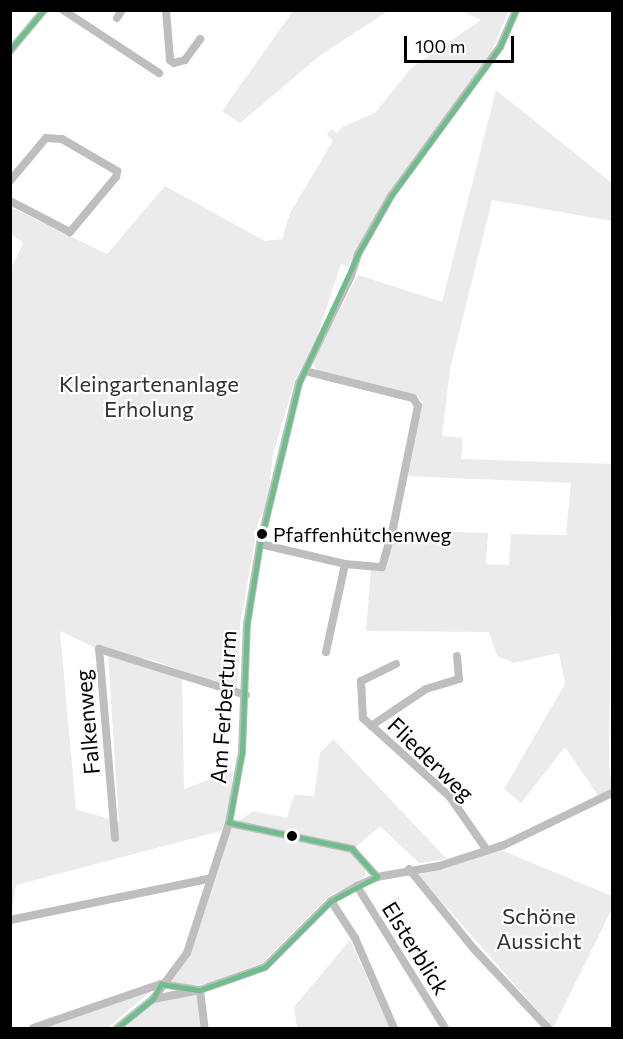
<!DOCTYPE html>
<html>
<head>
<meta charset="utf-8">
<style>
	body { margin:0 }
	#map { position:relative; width:623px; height:1039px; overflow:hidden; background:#fff; font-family:Commissioner,sans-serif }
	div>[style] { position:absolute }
	.green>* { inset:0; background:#ebebeb }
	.minor>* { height:8px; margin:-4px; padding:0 4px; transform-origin:4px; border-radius:4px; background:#bebebe }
	.bus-1>* { height:4.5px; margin:-2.25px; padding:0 2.25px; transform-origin:2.25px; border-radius:2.25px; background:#6ebd8a }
	.dots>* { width:16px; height:16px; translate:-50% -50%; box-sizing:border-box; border:3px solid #fff; border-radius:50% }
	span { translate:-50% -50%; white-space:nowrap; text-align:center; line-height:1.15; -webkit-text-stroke:4.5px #fff; paint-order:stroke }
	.bus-label { font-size:20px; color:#000 }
	.left { translate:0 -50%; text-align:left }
	.park-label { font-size:22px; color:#323232 }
	.street-label { font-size:22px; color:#000 }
	.frame { position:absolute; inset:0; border:12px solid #000; pointer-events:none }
	.scale { position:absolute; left:404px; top:36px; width:110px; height:27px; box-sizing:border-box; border:3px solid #000; border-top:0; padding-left:8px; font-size:18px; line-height:21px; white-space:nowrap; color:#000; -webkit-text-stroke:4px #fff; paint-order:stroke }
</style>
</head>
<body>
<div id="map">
	<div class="green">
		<i style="clip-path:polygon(293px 11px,388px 11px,322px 54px,240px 123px,222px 111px)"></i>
		<i style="clip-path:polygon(evenodd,462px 11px,509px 11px,490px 55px,384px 201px,348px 267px,341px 264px,317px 337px,295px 380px,273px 454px,267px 508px,259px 519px,240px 625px,237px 690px,149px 659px,115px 655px,182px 676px,184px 789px,233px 771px,228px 819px,221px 831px,16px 885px,11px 917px,10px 271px,23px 243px,11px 234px,10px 207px,107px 254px,165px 186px,265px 241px,282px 239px,290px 213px,333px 141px,327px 135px,331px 129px,337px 133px,342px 127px,375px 113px,411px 68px,481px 20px,462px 11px,60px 631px,108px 654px,119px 822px,76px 809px,60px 631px)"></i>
		<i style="clip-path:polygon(496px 90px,612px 183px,612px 221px,492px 200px,450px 369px,442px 436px,463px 438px,461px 459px,612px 464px,609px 767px,612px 788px,599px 797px,565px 747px,521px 803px,504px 789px,565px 684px,559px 653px,514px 663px,497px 656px,489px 632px,366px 631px,371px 569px,383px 571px,393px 535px,400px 530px,488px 533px,486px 564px,509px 565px,511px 534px,566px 535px,571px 483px,408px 476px,423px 402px,417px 397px,318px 371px,314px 367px,314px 359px,358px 275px,442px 302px)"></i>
		<i style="clip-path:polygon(333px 739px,447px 859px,419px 863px,380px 826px,350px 852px,365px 866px,365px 877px,328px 897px,262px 963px,209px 983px,184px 987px,171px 982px,191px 953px,228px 829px,253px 811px,287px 818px,294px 795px,314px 796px,320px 753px)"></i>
		<i style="clip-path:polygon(501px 850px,612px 896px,612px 909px,553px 1028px,418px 875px)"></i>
		<i style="clip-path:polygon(350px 940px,390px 1028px,297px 1028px,294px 1007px)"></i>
		<i style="clip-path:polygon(152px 990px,108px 1028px,42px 1028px,57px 1024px)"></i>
		<i style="clip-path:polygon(199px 993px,202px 1028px,122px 1028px,154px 1001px)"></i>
	</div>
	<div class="minor">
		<i style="left:63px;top:10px;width:115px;rotate:33.3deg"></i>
		<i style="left:166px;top:10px;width:50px;rotate:85.4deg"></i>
		<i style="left:170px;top:60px;width:5px;rotate:37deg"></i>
		<i style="left:174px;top:63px;width:11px;rotate:-15deg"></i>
		<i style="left:185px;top:60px;width:26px;rotate:-54deg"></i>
		<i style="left:117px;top:18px;width:9px;rotate:-58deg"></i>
		<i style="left:10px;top:51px;width:53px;rotate:-50.3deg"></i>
		<i style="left:10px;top:181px;width:56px;rotate:-50.1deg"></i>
		<i style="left:46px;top:138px;width:16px;rotate:4deg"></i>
		<i style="left:62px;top:139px;width:64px;rotate:30.2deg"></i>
		<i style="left:117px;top:171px;width:6px;rotate:99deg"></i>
		<i style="left:116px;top:177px;width:72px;rotate:129.9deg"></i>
		<i style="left:70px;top:232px;width:68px;rotate:-152.7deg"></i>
		<i style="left:260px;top:544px;width:87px;rotate:13.2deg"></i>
		<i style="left:345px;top:564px;width:37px;rotate:5deg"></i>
		<i style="left:382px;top:567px;width:41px;rotate:-74.2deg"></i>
		<i style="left:393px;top:528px;width:125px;rotate:-78.4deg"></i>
		<i style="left:418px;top:406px;width:9px;rotate:-122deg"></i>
		<i style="left:413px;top:398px;width:111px;rotate:-166deg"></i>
		<i style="left:326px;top:652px;width:90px;rotate:-77.8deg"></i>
		<i style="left:396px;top:664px;width:39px;rotate:154deg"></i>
		<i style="left:361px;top:681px;width:37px;rotate:87deg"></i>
		<i style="left:363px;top:718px;width:118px;rotate:42.2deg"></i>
		<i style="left:450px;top:797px;width:63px;rotate:55.3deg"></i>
		<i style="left:371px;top:726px;width:66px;rotate:-33.9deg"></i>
		<i style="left:426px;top:689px;width:34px;rotate:-17deg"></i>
		<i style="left:459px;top:679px;width:23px;rotate:-95deg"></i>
		<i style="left:229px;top:823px;width:126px;rotate:11.9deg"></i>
		<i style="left:352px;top:849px;width:38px;rotate:48deg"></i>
		<i style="left:115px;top:838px;width:190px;rotate:-94.8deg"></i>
		<i style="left:99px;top:649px;width:154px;rotate:17.4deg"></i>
		<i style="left:409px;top:869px;width:103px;rotate:50.9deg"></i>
		<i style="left:474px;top:949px;width:108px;rotate:46.9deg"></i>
		<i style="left:357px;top:886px;width:167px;rotate:58.2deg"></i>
		<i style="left:331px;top:901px;width:44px;rotate:57deg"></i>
		<i style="left:355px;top:938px;width:98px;rotate:66.6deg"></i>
		<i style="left:10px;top:920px;width:202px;rotate:-11.7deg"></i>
		<i style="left:161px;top:984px;width:39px;rotate:9deg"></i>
		<i style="left:200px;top:990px;width:69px;rotate:-19.5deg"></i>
		<i style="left:265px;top:967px;width:93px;rotate:-45deg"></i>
		<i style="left:331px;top:901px;width:30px;rotate:-30deg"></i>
		<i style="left:357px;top:886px;width:22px;rotate:-24deg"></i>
		<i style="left:377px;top:877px;width:63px;rotate:-10.1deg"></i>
		<i style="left:439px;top:866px;width:68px;rotate:-17.9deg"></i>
		<i style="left:504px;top:845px;width:120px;rotate:-25.7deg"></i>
		<i style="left:153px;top:999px;width:48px;rotate:-10.8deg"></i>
		<i style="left:200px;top:990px;width:38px;rotate:83deg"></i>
		<i style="left:33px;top:1028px;width:135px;rotate:-19deg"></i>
		<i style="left:117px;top:1028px;width:46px;rotate:-38.9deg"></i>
		<i style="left:153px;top:999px;width:57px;rotate:-53.5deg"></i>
		<i style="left:187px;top:953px;width:137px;rotate:-72.1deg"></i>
		<i style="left:229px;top:823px;width:72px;rotate:-79.6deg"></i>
		<i style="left:242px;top:752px;width:128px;rotate:-87.8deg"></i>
		<i style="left:247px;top:624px;width:81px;rotate:-80.8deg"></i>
		<i style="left:260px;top:544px;width:166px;rotate:-76.4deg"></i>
		<i style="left:299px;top:383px;width:119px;rotate:-64.1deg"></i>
		<i style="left:351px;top:276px;width:23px;rotate:-72deg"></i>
		<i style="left:358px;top:254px;width:67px;rotate:-60.4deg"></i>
		<i style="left:391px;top:196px;width:185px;rotate:-53.8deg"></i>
		<i style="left:500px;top:47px;width:40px;rotate:-66.6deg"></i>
	</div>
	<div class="bus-1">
		<i style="left:10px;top:50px;width:52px;rotate:-49.6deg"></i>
		<i style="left:117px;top:1028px;width:46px;rotate:-38.9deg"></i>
		<i style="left:153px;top:999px;width:17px;rotate:-62deg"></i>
		<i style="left:161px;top:984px;width:39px;rotate:9deg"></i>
		<i style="left:200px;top:990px;width:69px;rotate:-19.5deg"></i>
		<i style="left:265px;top:967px;width:93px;rotate:-45deg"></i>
		<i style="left:331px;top:901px;width:52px;rotate:-27.6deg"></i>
		<i style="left:377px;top:877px;width:38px;rotate:-132deg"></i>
		<i style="left:352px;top:849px;width:126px;rotate:-168.1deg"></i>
		<i style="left:229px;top:823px;width:72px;rotate:-79.6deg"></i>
		<i style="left:242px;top:752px;width:128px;rotate:-87.8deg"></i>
		<i style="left:247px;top:624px;width:81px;rotate:-80.8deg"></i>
		<i style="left:260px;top:544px;width:166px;rotate:-76.4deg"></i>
		<i style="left:299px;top:383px;width:142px;rotate:-65.4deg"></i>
		<i style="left:358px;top:254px;width:67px;rotate:-60.4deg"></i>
		<i style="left:391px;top:196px;width:185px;rotate:-53.8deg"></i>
		<i style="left:500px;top:47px;width:40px;rotate:-66.6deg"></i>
	</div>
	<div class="dots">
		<i style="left:262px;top:534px;background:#000"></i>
		<i style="left:292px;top:836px;background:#000"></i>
	</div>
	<div class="bus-label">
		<span class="left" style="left:273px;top:534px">Pfaffenhütchenweg</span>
	</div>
	<div class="park-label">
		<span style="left:149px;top:396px">Kleingartenanlage<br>Erholung</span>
		<span style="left:539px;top:928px">Schöne<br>Aussicht</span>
	</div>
	<div class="street-label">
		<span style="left:223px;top:707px;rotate:-86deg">Am Ferberturm</span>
		<span style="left:87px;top:722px;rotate:-95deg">Falkenweg</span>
		<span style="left:431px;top:759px;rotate:44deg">Fliederweg</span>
		<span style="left:416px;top:948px;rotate:58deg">Elsterblick</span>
	</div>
	<div class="frame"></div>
	<div class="scale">100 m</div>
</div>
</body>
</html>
